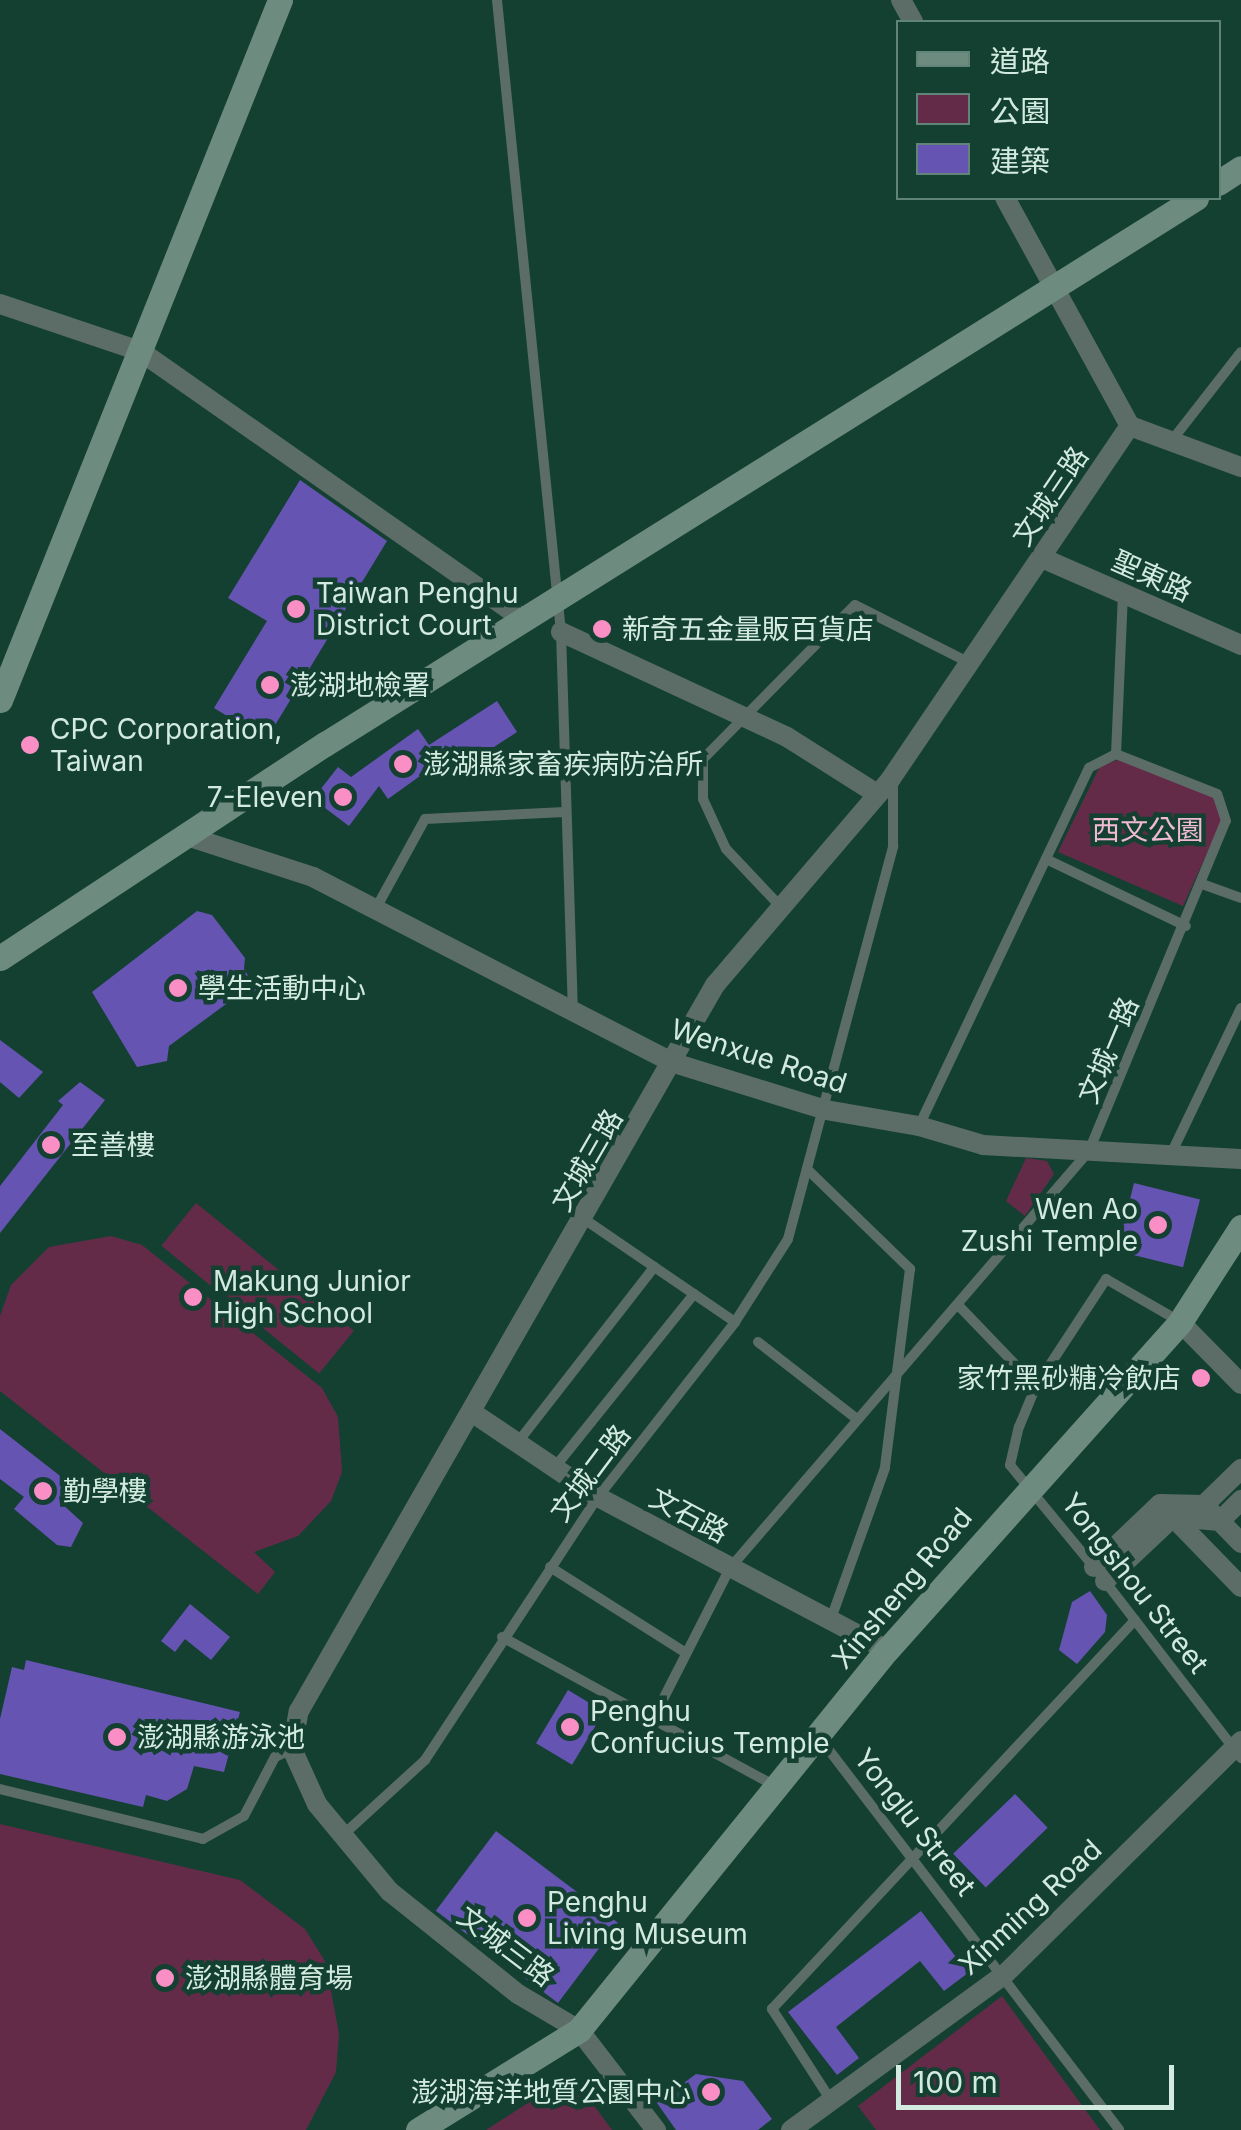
<!DOCTYPE html>
<html>
<head>
<meta charset="utf-8">
<style>
	body { margin:0 }
	#map { position:relative; width:1241px; height:2130px; overflow:hidden; background:#144032; font-family:Inter,"Noto Sans TC",sans-serif }
	div>[style] { position:absolute }
	.green>* { inset:0; background:#642b49; transform-origin:0 0 }
	.building>* { inset:0; background:#6554b1; transform-origin:0 0 }
	.lane>* { height:10px; margin:-5px; padding:0 5px; transform-origin:5px; border-radius:5px; background:#5b6d66 }
	.street>* { height:20px; margin:-10px; padding:0 10px; transform-origin:10px; border-radius:10px; background:#5b6d66 }
	.secondary>* { height:25px; margin:-12.5px; padding:0 12.5px; transform-origin:12.5px; border-radius:12.5px; background:#6e8b7f }
	.dots>* { width:28px; height:28px; translate:-50% -50%; box-sizing:border-box; border:5px solid #144032; border-radius:50% }
	span { translate:-50% -50%; white-space:nowrap; text-align:center; line-height:1.15; -webkit-text-stroke:9px #144032; paint-order:stroke }
	.street-label { font-size:28px; color:#d3eae0 }
	.poi-label { font-size:28px; color:#d3eae0 }
	.left { translate:0 -50%; text-align:left }
	.right { translate:-100% -50%; text-align:right }
	.park-label { font-size:28px; color:#f0bad3 }
	.legend { position:absolute; left:896px; top:20px; width:325px; height:180px; box-sizing:border-box; background:#144032; border:2px solid #608478; margin:0; padding:12px 18px; list-style:none; font-size:30px; color:#d3eae0 }
	.legend li { display:flex; align-items:center; gap:20px; height:50px }
	.legend b { width:50px; border:2px solid #608478 }
	.scale { position:absolute; left:896px; top:2065px; width:278px; height:45px; box-sizing:border-box; border:5px solid #d3eae0; border-top:0; padding-left:12px; font-size:30px; line-height:35px; white-space:nowrap; color:#d3eae0; -webkit-text-stroke:8px #144032; paint-order:stroke }
</style>
</head>
<body>
<div id="map">
	<div class="green">
		<i style="clip-path:polygon(1121px 759px,1215px 796px,1222px 820px,1183px 906px,1058px 852px,1100px 766px)"></i>
		<i style="clip-path:polygon(1026px 1158px,1047px 1161px,1054px 1174px,1025px 1216px,1006px 1201px)"></i>
		<i style="left:196px;top:1203px;width:203px;height:55px;rotate:39deg"></i>
		<i style="clip-path:polygon(111px 1236px,142px 1245px,322px 1388px,338px 1417px,342px 1472px,331px 1501px,298px 1536px,254px 1552px,275px 1572px,258px 1594px,0 1391px,0 1316px,11px 1285px,49px 1247px)"></i>
		<i style="clip-path:polygon(0 1824px,240px 1880px,305px 1929px,326px 1963px,339px 2034px,336px 2072px,306px 2130px,0 2130px)"></i>
		<i style="clip-path:polygon(1002px 1996px,1100px 2130px,876px 2130px,858px 2106px)"></i>
		<i style="clip-path:polygon(559px 2083px,579px 2085px,612px 2130px,486px 2130px)"></i>
	</div>
	<div class="building">
		<i style="clip-path:polygon(300px 480px,387px 541px,266px 740px,214px 708px,267px 621px,228px 598px)"></i>
		<i style="clip-path:polygon(497px 701px,517px 732px,462px 768px,452px 753px,388px 799px,379px 786px,349px 826px,313px 799px,338px 767px,351px 777px,418px 729px,429px 745px)"></i>
		<i style="clip-path:polygon(197px 911px,212px 915px,245px 958px,244px 969px,259px 993px,251px 1000px,237px 996px,169px 1046px,167px 1061px,137px 1067px,92px 992px)"></i>
		<i style="clip-path:polygon(0 1040px,43px 1072px,19px 1098px,0 1082px)"></i>
		<i style="clip-path:polygon(80px 1082px,105px 1100px,0 1233px,0 1186px,63px 1105px,58px 1101px)"></i>
		<i style="left:1134px;top:1183px;width:68px;height:70px;rotate:14deg"></i>
		<i style="clip-path:polygon(0 1429px,73px 1486px,61px 1503px,83px 1523px,71px 1547px,57px 1545px,14px 1509px,24px 1497px,0 1479px)"></i>
		<i style="clip-path:polygon(1090px 1591px,1107px 1615px,1105px 1632px,1077px 1664px,1059px 1650px,1072px 1602px)"></i>
		<i style="clip-path:polygon(190px 1604px,230px 1637px,211px 1660px,185px 1639px,175px 1652px,161px 1641px)"></i>
		<i style="clip-path:polygon(26px 1660px,240px 1712px,224px 1772px,194px 1766px,187px 1789px,167px 1801px,146px 1795px,143px 1807px,0 1774px,0 1719px,12px 1667px,24px 1670px)"></i>
		<i style="left:568px;top:1690px;width:42px;height:62px;rotate:31deg"></i>
		<i style="left:1015px;top:1794px;width:47px;height:86px;rotate:46deg"></i>
		<i style="left:496px;top:1831px;width:153px;height:100px;rotate:37deg"></i>
		<i style="clip-path:polygon(921px 1911px,968px 1973px,944px 1991px,920px 1961px,836px 2027px,859px 2058px,837px 2075px,788px 2012px)"></i>
		<i style="clip-path:polygon(696px 2074px,743px 2081px,772px 2119px,758px 2130px,676px 2130px,657px 2103px)"></i>
	</div>
	<div class="lane">
		<i style="left:497px;top:0;width:635px;rotate:84.22deg"></i>
		<i style="left:561px;top:632px;width:374px;rotate:88.2deg"></i>
		<i style="left:1173px;top:439px;width:110px;rotate:-52deg"></i>
		<i style="left:1116px;top:754px;width:159px;rotate:-87.5deg"></i>
		<i style="left:1046px;top:859px;width:155px;rotate:25.6deg"></i>
		<i style="left:1202px;top:884px;width:41px;rotate:19.7deg"></i>
		<i style="left:779px;top:905px;width:77px;rotate:-133.4deg"></i>
		<i style="left:726px;top:849px;width:55px;rotate:-114.7deg"></i>
		<i style="left:703px;top:799px;width:40px;rotate:-90deg"></i>
		<i style="left:703px;top:759px;width:216px;rotate:-45.4deg"></i>
		<i style="left:855px;top:605px;width:127px;rotate:26.8deg"></i>
		<i style="left:375px;top:910px;width:104px;rotate:-61.2deg"></i>
		<i style="left:425px;top:819px;width:140px;rotate:-2.9deg"></i>
		<i style="left:1171px;top:1154px;width:162px;rotate:-64.4deg"></i>
		<i style="left:809px;top:1171px;width:141px;rotate:44.1deg"></i>
		<i style="left:910px;top:1269px;width:201px;rotate:97.2deg"></i>
		<i style="left:885px;top:1468px;width:160px;rotate:109.7deg"></i>
		<i style="left:584px;top:1219px;width:183px;rotate:34.3deg"></i>
		<i style="left:958px;top:1305px;width:112px;rotate:46.1deg"></i>
		<i style="left:758px;top:1342px;width:125px;rotate:37.9deg"></i>
		<i style="left:518px;top:1442px;width:222px;rotate:-52.1deg"></i>
		<i style="left:555px;top:1467px;width:222px;rotate:-51.2deg"></i>
		<i style="left:550px;top:1567px;width:161px;rotate:32.3deg"></i>
		<i style="left:1094px;top:1567px;width:132px;rotate:-129.5deg"></i>
		<i style="left:1010px;top:1465px;width:39px;rotate:-77deg"></i>
		<i style="left:1019px;top:1427px;width:44px;rotate:-67.5deg"></i>
		<i style="left:1036px;top:1386px;width:128px;rotate:-56.8deg"></i>
		<i style="left:1106px;top:1279px;width:84px;rotate:29.9deg"></i>
		<i style="left:1104px;top:1580px;width:225px;rotate:52.4deg"></i>
		<i style="left:502px;top:1637px;width:310px;rotate:28.6deg"></i>
		<i style="left:653px;top:1719px;width:169px;rotate:-63deg"></i>
		<i style="left:730px;top:1568px;width:550px;rotate:-49.27deg"></i>
		<i style="left:1089px;top:1151px;width:357px;rotate:-67.5deg"></i>
		<i style="left:1226px;top:821px;width:28px;rotate:-108deg"></i>
		<i style="left:1217px;top:794px;width:109px;rotate:-158.4deg"></i>
		<i style="left:1116px;top:754px;width:30px;rotate:153deg"></i>
		<i style="left:1089px;top:768px;width:396px;rotate:115.4deg"></i>
		<i style="left:819px;top:1737px;width:494px;rotate:52.6deg"></i>
		<i style="left:0;top:1789px;width:209px;rotate:13.8deg"></i>
		<i style="left:203px;top:1839px;width:47px;rotate:-29.3deg"></i>
		<i style="left:244px;top:1816px;width:67px;rotate:-62.3deg"></i>
		<i style="left:275px;top:1757px;width:19px;rotate:-25deg"></i>
		<i style="left:343px;top:1835px;width:111px;rotate:-42.4deg"></i>
		<i style="left:425px;top:1760px;width:315px;rotate:-56.7deg"></i>
		<i style="left:598px;top:1497px;width:222px;rotate:-51.9deg"></i>
		<i style="left:735px;top:1322px;width:98px;rotate:-57.4deg"></i>
		<i style="left:788px;top:1239px;width:407px;rotate:-75deg"></i>
		<i style="left:893px;top:846px;width:65px;rotate:-90deg"></i>
		<i style="left:832px;top:2102px;width:111px;rotate:-122.8deg"></i>
		<i style="left:772px;top:2009px;width:532px;rotate:-46.98deg"></i>
	</div>
	<div class="street">
		<i style="left:901px;top:0;width:25px;rotate:61deg"></i>
		<i style="left:0;top:304px;width:148px;rotate:18.6deg"></i>
		<i style="left:140px;top:351px;width:470px;rotate:35deg"></i>
		<i style="left:1130px;top:426px;width:118px;rotate:20.3deg"></i>
		<i style="left:1042px;top:558px;width:217px;rotate:23.6deg"></i>
		<i style="left:561px;top:632px;width:249px;rotate:24.9deg"></i>
		<i style="left:787px;top:737px;width:107px;rotate:32.3deg"></i>
		<i style="left:184px;top:835px;width:136px;rotate:18deg"></i>
		<i style="left:313px;top:877px;width:406px;rotate:27.3deg"></i>
		<i style="left:674px;top:1063px;width:159px;rotate:17.2deg"></i>
		<i style="left:826px;top:1110px;width:94px;rotate:9.8deg"></i>
		<i style="left:919px;top:1126px;width:67px;rotate:16.5deg"></i>
		<i style="left:983px;top:1145px;width:258px;rotate:3.1deg"></i>
		<i style="left:1180px;top:1322px;width:87px;rotate:45.5deg"></i>
		<i style="left:473px;top:1413px;width:151px;rotate:33.9deg"></i>
		<i style="left:598px;top:1497px;width:327px;rotate:27.9deg"></i>
		<i style="left:1211px;top:1512px;width:43px;rotate:45.9deg"></i>
		<i style="left:1172px;top:1516px;width:99px;rotate:45.8deg"></i>
		<i style="left:1094px;top:1567px;width:91px;rotate:-43.7deg"></i>
		<i style="left:1160px;top:1504px;width:44px;rotate:1.3deg"></i>
		<i style="left:1204px;top:1505px;width:52px;rotate:-44.2deg"></i>
		<i style="left:1105px;top:1581px;width:93px;rotate:-43.3deg"></i>
		<i style="left:1173px;top:1517px;width:47px;rotate:4.9deg"></i>
		<i style="left:1220px;top:1521px;width:30px;rotate:-45deg"></i>
		<i style="left:656px;top:2130px;width:126px;rotate:-127.6deg"></i>
		<i style="left:579px;top:2030px;width:71px;rotate:-149.5deg"></i>
		<i style="left:518px;top:1994px;width:164px;rotate:-141.4deg"></i>
		<i style="left:390px;top:1892px;width:114px;rotate:-129.7deg"></i>
		<i style="left:317px;top:1804px;width:60px;rotate:-114.4deg"></i>
		<i style="left:292px;top:1749px;width:39px;rotate:-80deg"></i>
		<i style="left:299px;top:1711px;width:837px;rotate:-60.19deg"></i>
		<i style="left:715px;top:985px;width:270px;rotate:-49.5deg"></i>
		<i style="left:890px;top:780px;width:428px;rotate:-55.9deg"></i>
		<i style="left:1130px;top:426px;width:260px;rotate:-118.7deg"></i>
		<i style="left:791px;top:2130px;width:265px;rotate:-36.1deg"></i>
		<i style="left:1005px;top:1974px;width:332px;rotate:-44.6deg"></i>
	</div>
	<div class="secondary">
		<i style="left:1218px;top:183px;width:27px;rotate:-33deg"></i>
		<i style="left:0;top:700px;width:754px;rotate:-68.2deg"></i>
		<i style="left:0;top:958px;width:389px;rotate:-33.4deg"></i>
		<i style="left:325px;top:744px;width:1028px;rotate:-32.08deg"></i>
		<i style="left:418px;top:2130px;width:190px;rotate:-31.8deg"></i>
		<i style="left:579px;top:2030px;width:489px;rotate:-51deg"></i>
		<i style="left:887px;top:1650px;width:440px;rotate:-48.2deg"></i>
		<i style="left:1180px;top:1322px;width:113px;rotate:-57.3deg"></i>
	</div>
	<div class="dots">
		<i style="left:296px;top:609px;background:#fa8fc6"></i>
		<i style="left:602px;top:629px;background:#fa8fc6"></i>
		<i style="left:270px;top:685px;background:#fa8fc6"></i>
		<i style="left:30px;top:745px;background:#fa8fc6"></i>
		<i style="left:403px;top:764px;background:#fa8fc6"></i>
		<i style="left:343px;top:797px;background:#fa8fc6"></i>
		<i style="left:178px;top:988px;background:#fa8fc6"></i>
		<i style="left:51px;top:1145px;background:#fa8fc6"></i>
		<i style="left:1158px;top:1225px;background:#fa8fc6"></i>
		<i style="left:193px;top:1297px;background:#fa8fc6"></i>
		<i style="left:1201px;top:1378px;background:#fa8fc6"></i>
		<i style="left:43px;top:1491px;background:#fa8fc6"></i>
		<i style="left:570px;top:1727px;background:#fa8fc6"></i>
		<i style="left:117px;top:1737px;background:#fa8fc6"></i>
		<i style="left:527px;top:1918px;background:#fa8fc6"></i>
		<i style="left:165px;top:1978px;background:#fa8fc6"></i>
		<i style="left:711px;top:2092px;background:#fa8fc6"></i>
	</div>
	<div class="street-label">
		<span style="left:1050px;top:496px;rotate:-56deg">文城三路</span>
		<span style="left:1152px;top:576px;rotate:24deg">聖東路</span>
		<span style="left:1108px;top:1050px;rotate:-67deg">文城一路</span>
		<span style="left:759px;top:1056px;rotate:18deg">Wenxue Road</span>
		<span style="left:587px;top:1160px;rotate:-60deg">文城三路</span>
		<span style="left:590px;top:1473px;rotate:-53deg">文城二路</span>
		<span style="left:689px;top:1515px;rotate:28deg">文石路</span>
		<span style="left:1135px;top:1583px;rotate:52deg">Yongshou Street</span>
		<span style="left:902px;top:1588px;rotate:-50deg">Xinsheng Road</span>
		<span style="left:915px;top:1822px;rotate:52deg">Yonglu Street</span>
		<span style="left:1030px;top:1907px;rotate:-43deg">Xinming Road</span>
		<span style="left:506px;top:1946px;rotate:37deg">文城三路</span>
	</div>
	<div class="poi-label">
		<span class="left" style="left:316px;top:609px">Taiwan Penghu<br>District Court</span>
		<span class="left" style="left:622px;top:629px">新奇五金量販百貨店</span>
		<span class="left" style="left:290px;top:685px">澎湖地檢署</span>
		<span class="left" style="left:50px;top:745px">CPC Corporation,<br>Taiwan</span>
		<span class="left" style="left:423px;top:764px">澎湖縣家畜疾病防治所</span>
		<span class="right" style="left:323px;top:797px">7-Eleven</span>
		<span class="left" style="left:198px;top:988px">學生活動中心</span>
		<span class="left" style="left:71px;top:1145px">至善樓</span>
		<span class="right" style="left:1138px;top:1225px">Wen Ao<br>Zushi Temple</span>
		<span class="left" style="left:213px;top:1297px">Makung Junior<br>High School</span>
		<span class="right" style="left:1181px;top:1378px">家竹黑砂糖冷飲店</span>
		<span class="left" style="left:63px;top:1491px">勤學樓</span>
		<span class="left" style="left:590px;top:1727px">Penghu<br>Confucius Temple</span>
		<span class="left" style="left:137px;top:1737px">澎湖縣游泳池</span>
		<span class="left" style="left:547px;top:1918px">Penghu<br>Living Museum</span>
		<span class="left" style="left:185px;top:1978px">澎湖縣體育場</span>
		<span class="right" style="left:691px;top:2092px">澎湖海洋地質公園中心</span>
	</div>
	<div class="park-label">
		<span style="left:1148px;top:830px">西文公園</span>
	</div>
	<ul class="legend">
	<li><b style="height:12px;background:#6e8b7f"></b>道路</li>
	<li><b style="height:28px;background:#642b49"></b>公園</li>
	<li><b style="height:28px;background:#6554b1"></b>建築</li>
	</ul>
	<div class="scale">100 m</div>
</div>
</body>
</html>
